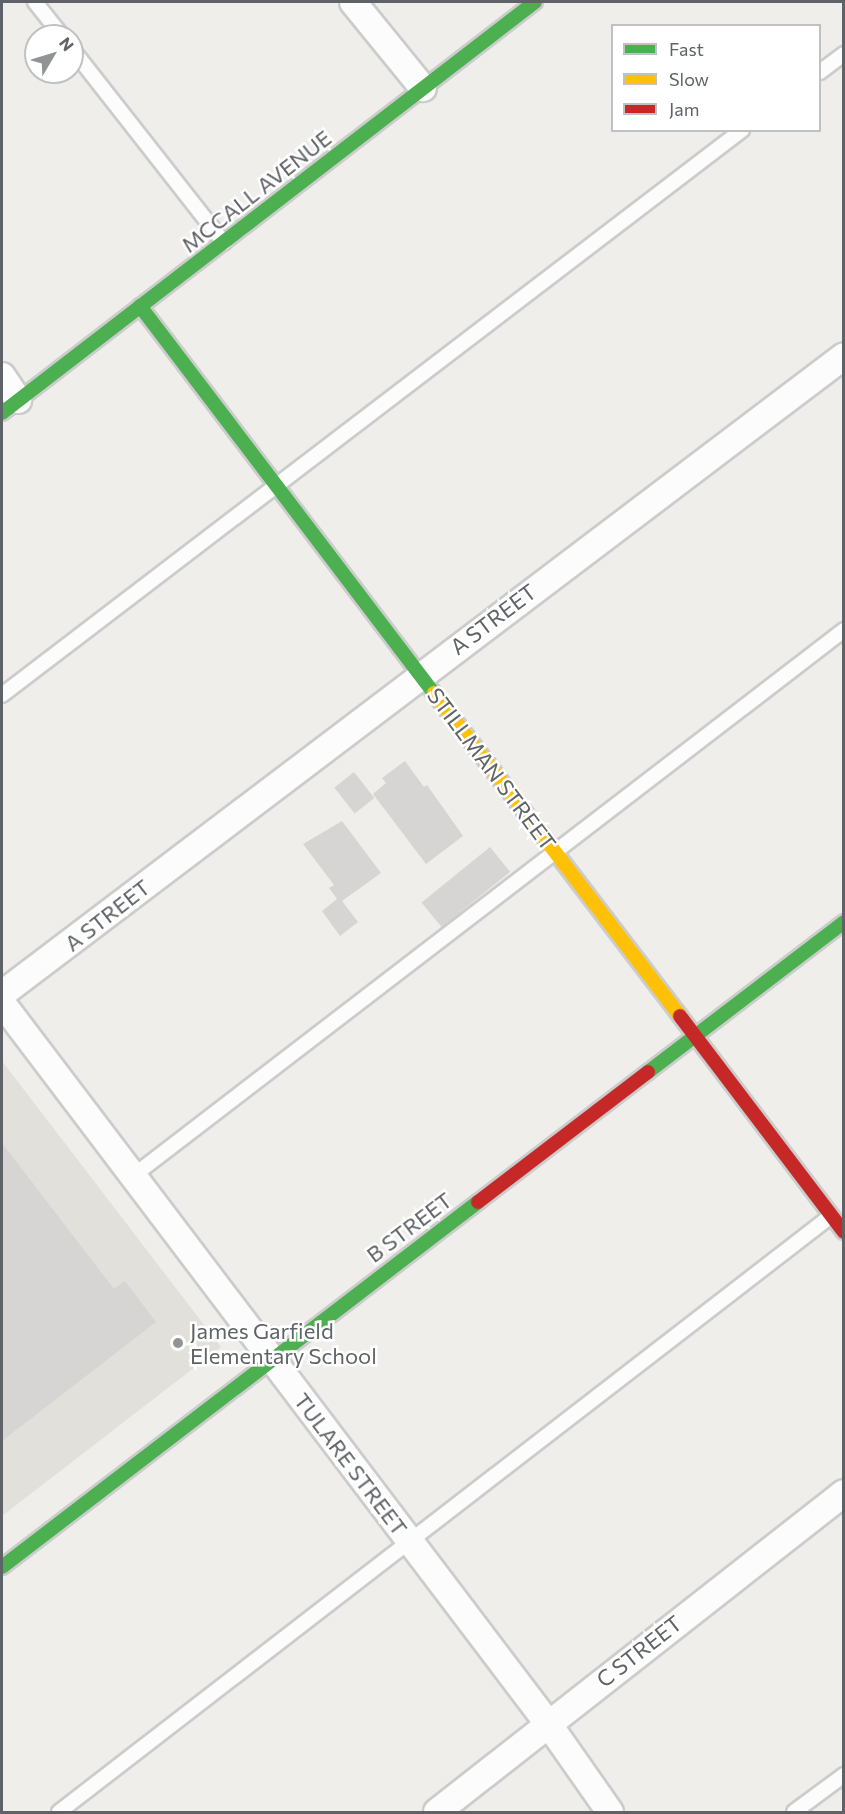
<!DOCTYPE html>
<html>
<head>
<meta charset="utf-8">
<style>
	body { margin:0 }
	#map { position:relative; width:845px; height:1814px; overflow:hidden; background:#efeeea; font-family:Commissioner,sans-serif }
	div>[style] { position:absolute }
	.education>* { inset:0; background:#e2e0da }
	.building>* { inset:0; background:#d6d5d3; transform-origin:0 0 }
	.roads { filter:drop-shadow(2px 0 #cbcccc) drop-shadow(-2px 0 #cbcccc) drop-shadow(0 2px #cbcccc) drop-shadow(0 -2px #cbcccc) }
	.lane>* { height:14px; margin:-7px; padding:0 7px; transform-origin:7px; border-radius:7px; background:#fdfcfc }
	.street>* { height:26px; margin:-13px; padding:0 13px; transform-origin:13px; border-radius:13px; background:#fdfcfc }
	.fast>* { height:14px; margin:-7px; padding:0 7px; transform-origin:7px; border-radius:7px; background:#4caf50 }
	.slow>* { height:14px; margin:-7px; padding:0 7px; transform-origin:7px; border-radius:7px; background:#ffc107 }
	.jam>* { height:14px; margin:-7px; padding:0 7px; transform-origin:7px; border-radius:7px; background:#c62828 }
	.dots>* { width:16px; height:16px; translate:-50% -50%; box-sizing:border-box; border:3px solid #fff; border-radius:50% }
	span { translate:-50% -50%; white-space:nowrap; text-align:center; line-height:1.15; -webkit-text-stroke:5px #fff; paint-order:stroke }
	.street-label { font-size:22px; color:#5f6368 }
	.poi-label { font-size:22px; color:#5f6368 }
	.left { translate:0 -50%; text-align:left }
	.frame { position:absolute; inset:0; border:3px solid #5f6368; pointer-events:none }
	.legend { position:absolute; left:611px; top:24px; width:210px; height:108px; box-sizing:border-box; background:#fff; border:2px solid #bfc1c3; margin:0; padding:8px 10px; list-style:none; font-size:18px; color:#5f6368 }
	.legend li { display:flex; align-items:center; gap:12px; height:30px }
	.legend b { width:30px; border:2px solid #bfc1c3 }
	.north { position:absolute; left:24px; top:24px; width:60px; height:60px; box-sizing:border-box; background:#fff; border:2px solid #bfc1c3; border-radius:50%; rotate:52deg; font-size:16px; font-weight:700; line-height:24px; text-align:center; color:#5f6368 }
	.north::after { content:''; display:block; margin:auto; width:21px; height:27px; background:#919496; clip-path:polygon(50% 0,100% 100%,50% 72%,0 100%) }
</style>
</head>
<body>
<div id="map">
	<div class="education">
		<i style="clip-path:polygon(2px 1061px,221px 1347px,2px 1516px)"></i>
	</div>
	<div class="building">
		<i style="clip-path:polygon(405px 761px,424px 787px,427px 785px,463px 836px,426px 864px,373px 794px,386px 783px,382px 778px)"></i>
		<i style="left:354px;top:772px;width:33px;height:25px;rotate:52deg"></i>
		<i style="clip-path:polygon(342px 821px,381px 873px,342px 901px,358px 922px,340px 936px,322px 911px,337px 899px,329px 888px,334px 885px,303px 844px)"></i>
		<i style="left:490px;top:847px;width:32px;height:88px;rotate:51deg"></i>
		<i style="clip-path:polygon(2px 1143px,114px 1289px,125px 1281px,156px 1322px,2px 1441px)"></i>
	</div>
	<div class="roads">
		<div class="lane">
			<i style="left:35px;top:2px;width:43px;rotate:51.5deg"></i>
			<i style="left:72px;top:49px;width:246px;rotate:51.9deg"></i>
			<i style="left:820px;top:72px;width:30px;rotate:-37deg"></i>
			<i style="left:2px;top:695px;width:931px;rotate:-37.36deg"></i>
			<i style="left:133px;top:1176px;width:896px;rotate:-37.52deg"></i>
			<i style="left:59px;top:1812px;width:975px;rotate:-37.67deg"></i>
			<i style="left:794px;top:1812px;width:62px;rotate:-36.5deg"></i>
		</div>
		<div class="street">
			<i style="left:353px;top:2px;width:111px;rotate:50.9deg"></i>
			<i style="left:2px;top:376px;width:29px;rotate:56deg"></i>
			<i style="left:2px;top:994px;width:1056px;rotate:-37.15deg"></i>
			<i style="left:2px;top:1003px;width:902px;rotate:52.84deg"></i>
			<i style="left:547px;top:1722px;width:110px;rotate:55deg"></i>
			<i style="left:437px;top:1812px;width:517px;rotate:-38.09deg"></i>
		</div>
		<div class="fast">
			<i style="left:140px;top:306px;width:486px;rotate:52.8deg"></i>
			<i style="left:2px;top:413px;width:673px;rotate:-37.64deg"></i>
			<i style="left:648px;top:1072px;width:247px;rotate:-37.4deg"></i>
			<i style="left:2px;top:1567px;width:600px;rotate:-37.48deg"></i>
		</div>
		<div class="slow">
			<i style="left:434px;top:693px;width:406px;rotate:52.7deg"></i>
		</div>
		<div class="jam">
			<i style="left:680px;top:1016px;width:271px;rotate:52.8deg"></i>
			<i style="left:478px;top:1202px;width:214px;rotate:-37.4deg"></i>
		</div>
	</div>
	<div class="dots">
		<i style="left:178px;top:1343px;background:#919496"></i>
	</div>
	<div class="street-label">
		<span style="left:256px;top:191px;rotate:-38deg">MCCALL AVENUE</span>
		<span style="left:493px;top:619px;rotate:-37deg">A STREET</span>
		<span style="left:492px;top:769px;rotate:53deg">STILLMAN STREET</span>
		<span style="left:107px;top:915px;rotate:-38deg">A STREET</span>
		<span style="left:409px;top:1227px;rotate:-37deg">B STREET</span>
		<span style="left:351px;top:1464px;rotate:53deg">TULARE STREET</span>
		<span style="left:639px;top:1651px;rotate:-38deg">C STREET</span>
	</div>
	<div class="poi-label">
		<span class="left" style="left:190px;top:1343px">James Garfield<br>Elementary School</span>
	</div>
	<div class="frame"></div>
	<ul class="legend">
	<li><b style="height:8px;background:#4caf50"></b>Fast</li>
	<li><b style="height:8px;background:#ffc107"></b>Slow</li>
	<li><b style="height:8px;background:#c62828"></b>Jam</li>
	</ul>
	<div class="north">N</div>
</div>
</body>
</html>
